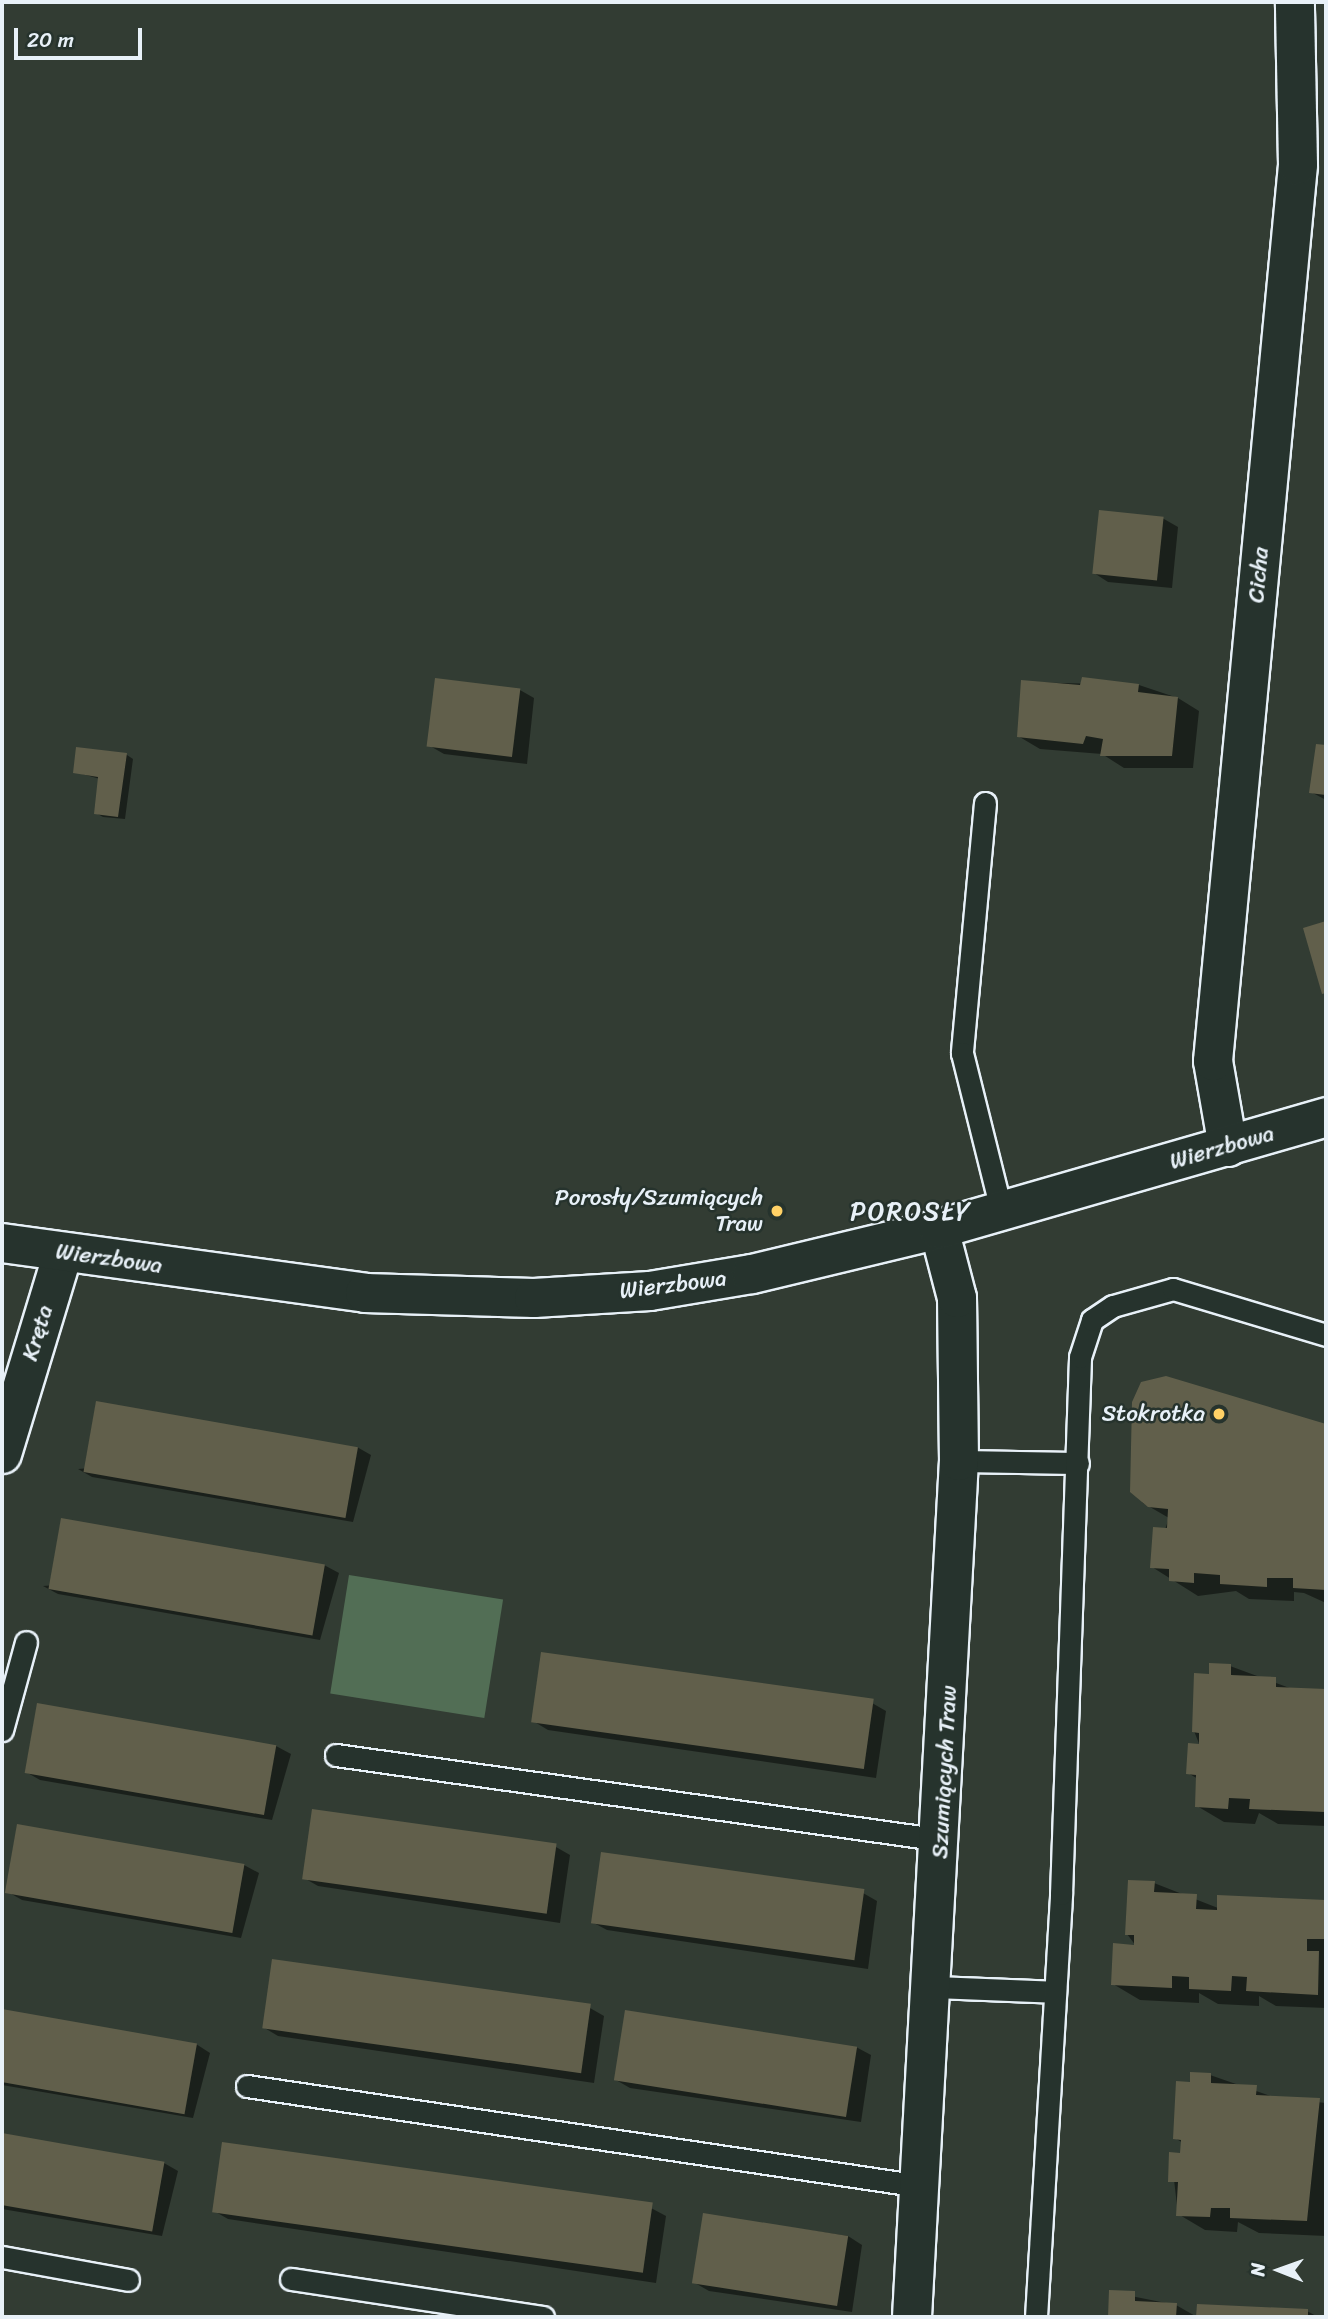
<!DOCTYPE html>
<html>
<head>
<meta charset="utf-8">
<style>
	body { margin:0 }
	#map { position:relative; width:1328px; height:2319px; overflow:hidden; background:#323c33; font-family:Sriracha,sans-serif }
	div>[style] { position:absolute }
	.green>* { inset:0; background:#526e55; transform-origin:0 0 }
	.shadow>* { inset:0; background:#0007 }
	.building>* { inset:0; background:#615f4b; transform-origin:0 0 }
	.roads { filter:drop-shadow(2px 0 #e8f1f8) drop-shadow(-2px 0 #e8f1f8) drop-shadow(0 2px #e8f1f8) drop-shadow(0 -2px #e8f1f8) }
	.lane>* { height:21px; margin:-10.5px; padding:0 10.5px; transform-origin:10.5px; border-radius:10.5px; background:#26332d }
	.street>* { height:38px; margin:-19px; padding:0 19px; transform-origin:19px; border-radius:19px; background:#26332d }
	.secondary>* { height:38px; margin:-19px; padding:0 19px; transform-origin:19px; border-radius:19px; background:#26332d }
	.dots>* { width:19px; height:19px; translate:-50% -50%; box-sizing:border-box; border:4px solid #26332d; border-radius:50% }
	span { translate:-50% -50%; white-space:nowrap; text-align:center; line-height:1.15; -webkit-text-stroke:5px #26332d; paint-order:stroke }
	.street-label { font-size:23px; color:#e8f1f8 }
	.poi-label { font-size:23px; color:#e8f1f8 }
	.right { translate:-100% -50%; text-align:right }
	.quarter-label { font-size:26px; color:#e8f1f8; letter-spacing:2px }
	.frame { position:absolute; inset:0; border:4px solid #e8f1f8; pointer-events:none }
	.north { position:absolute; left:1244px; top:2235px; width:70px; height:70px; -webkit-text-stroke:5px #26332d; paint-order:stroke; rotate:271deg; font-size:19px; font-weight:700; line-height:28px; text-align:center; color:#e8f1f8 }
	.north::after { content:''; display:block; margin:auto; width:24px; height:32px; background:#e8f1f8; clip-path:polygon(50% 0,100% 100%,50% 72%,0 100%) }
	.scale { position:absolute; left:14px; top:28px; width:128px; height:32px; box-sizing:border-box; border:4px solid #e8f1f8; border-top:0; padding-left:9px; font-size:21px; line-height:24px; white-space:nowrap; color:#e8f1f8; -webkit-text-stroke:5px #26332d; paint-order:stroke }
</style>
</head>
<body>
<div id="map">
	<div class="green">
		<i style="left:349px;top:1575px;width:156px;height:120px;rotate:9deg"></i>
	</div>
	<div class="shadow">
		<i style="clip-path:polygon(1101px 512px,1164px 519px,1178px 527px,1172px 588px,1108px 582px,1094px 573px)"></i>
		<i style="clip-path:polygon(1023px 682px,1139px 685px,1178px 698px,1199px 711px,1193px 768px,1124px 768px,1102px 754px,1040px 749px,1018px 736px)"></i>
		<i style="clip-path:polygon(520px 690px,534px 698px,527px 764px,444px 754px,430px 746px)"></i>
		<i style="clip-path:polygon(1318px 746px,1326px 747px,1326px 800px,1311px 792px)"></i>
		<i style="clip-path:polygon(127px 755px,133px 759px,125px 819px,103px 817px,96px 813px,100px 779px,75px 772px)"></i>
		<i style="clip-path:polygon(1166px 1377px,1326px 1426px,1326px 1603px,1304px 1593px,1294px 1592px,1294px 1601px,1249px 1599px,1236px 1591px,1198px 1596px,1152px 1567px,1169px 1518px,1143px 1503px,1131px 1485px)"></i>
		<i style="clip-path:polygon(357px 1447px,371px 1455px,353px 1522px,92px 1477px,78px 1469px)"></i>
		<i style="clip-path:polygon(324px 1565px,339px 1573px,320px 1640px,58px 1594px,43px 1586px)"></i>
		<i style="clip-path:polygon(1230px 1666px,1295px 1690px,1326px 1691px,1326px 1826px,1278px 1824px,1259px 1813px,1255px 1824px,1224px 1822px,1197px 1806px,1198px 1779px,1188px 1773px,1200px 1746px,1194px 1731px,1211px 1676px)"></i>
		<i style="clip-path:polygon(872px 1703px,886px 1711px,876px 1778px,548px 1730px,533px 1721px)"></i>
		<i style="clip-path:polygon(276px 1746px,291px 1754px,272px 1820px,40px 1780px,26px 1772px)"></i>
		<i style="clip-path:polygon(556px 1847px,570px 1855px,560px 1923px,318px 1886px,304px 1878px)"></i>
		<i style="clip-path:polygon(244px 1865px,259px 1873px,241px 1938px,22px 1900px,8px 1892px)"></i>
		<i style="clip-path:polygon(1154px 1883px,1218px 1908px,1218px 1897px,1326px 1902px,1326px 2008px,1276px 2006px,1259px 1996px,1259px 2006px,1218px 2004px,1199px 1993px,1199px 2003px,1140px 2000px,1113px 1984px,1136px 1946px,1127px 1934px)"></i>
		<i style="clip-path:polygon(863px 1893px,877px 1901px,868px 1969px,607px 1930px,592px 1922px)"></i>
		<i style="clip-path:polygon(590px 2008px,604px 2016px,594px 2083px,278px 2036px,263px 2027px)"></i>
		<i style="clip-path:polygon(2px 2011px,196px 2044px,210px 2053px,193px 2118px,2px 2085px)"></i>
		<i style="clip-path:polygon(856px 2047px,871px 2055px,861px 2122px,630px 2088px,616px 2080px)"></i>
		<i style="clip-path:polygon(1210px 2075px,1276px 2098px,1326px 2103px,1326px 2236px,1259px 2233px,1238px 2222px,1237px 2232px,1205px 2230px,1178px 2214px,1171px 2154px,1182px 2154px,1183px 2143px,1175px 2138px,1192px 2084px)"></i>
		<i style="clip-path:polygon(2px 2135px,164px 2163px,178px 2171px,162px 2236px,2px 2209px)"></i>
		<i style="clip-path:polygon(651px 2208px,666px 2216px,656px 2283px,228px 2219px,214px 2211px)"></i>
		<i style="clip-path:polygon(705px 2215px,848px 2236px,862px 2245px,852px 2312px,709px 2291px,695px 2283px)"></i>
		<i style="clip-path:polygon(1111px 2292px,1176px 2305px,1197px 2317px,1109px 2317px)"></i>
		<i style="clip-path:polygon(1198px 2306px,1307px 2311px,1318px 2317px,1198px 2317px)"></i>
	</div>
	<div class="building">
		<i style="left:1099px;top:510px;width:65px;height:64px;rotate:6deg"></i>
		<i style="clip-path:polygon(1082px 677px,1139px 684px,1138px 692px,1178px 697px,1172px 756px,1100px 756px,1103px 739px,1086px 736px,1083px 744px,1017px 737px,1021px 680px,1080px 685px)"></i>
		<i style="left:435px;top:678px;width:86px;height:69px;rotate:7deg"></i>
		<i style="clip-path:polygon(1316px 744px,1326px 745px,1326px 795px,1309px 793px)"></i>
		<i style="clip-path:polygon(76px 747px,127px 753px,118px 817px,94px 814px,98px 777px,73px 773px)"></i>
		<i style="clip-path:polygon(1326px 921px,1326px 993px,1322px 994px,1303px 928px)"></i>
		<i style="clip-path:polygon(1166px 1376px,1326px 1424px,1326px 1590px,1293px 1588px,1293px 1578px,1267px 1578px,1267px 1587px,1220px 1584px,1220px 1575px,1194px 1573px,1194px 1583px,1169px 1581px,1169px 1569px,1150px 1568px,1153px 1527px,1167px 1528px,1168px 1509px,1148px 1507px,1130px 1492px,1132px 1402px,1141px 1382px)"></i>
		<i style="left:96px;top:1401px;width:266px;height:72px;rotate:10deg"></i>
		<i style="left:61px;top:1518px;width:268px;height:72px;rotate:10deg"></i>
		<i style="left:541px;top:1652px;width:336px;height:71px;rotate:8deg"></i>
		<i style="clip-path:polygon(1209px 1663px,1231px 1664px,1231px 1675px,1276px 1677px,1276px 1687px,1326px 1689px,1325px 1812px,1249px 1809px,1250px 1799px,1229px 1798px,1228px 1809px,1195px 1807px,1196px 1775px,1186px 1774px,1188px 1743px,1199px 1744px,1199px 1733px,1192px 1732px,1194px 1673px,1209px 1674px)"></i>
		<i style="left:37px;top:1703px;width:243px;height:71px;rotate:10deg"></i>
		<i style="left:312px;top:1809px;width:247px;height:71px;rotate:8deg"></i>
		<i style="left:17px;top:1824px;width:231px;height:70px;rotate:10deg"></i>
		<i style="left:601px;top:1852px;width:266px;height:72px;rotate:8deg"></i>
		<i style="clip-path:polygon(1128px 1880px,1155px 1881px,1154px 1892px,1197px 1894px,1196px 1909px,1217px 1910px,1217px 1895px,1326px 1900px,1326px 1939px,1307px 1939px,1307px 1951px,1319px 1951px,1318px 1995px,1246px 1991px,1247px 1977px,1232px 1976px,1231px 1991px,1189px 1989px,1189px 1977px,1172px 1976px,1172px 1988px,1111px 1985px,1113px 1943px,1134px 1945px,1134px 1935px,1125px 1935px)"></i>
		<i style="left:272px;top:1959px;width:322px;height:70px;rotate:8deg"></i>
		<i style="left:2px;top:2009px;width:198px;height:72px;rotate:10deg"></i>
		<i style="left:625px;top:2010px;width:235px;height:71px;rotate:9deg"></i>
		<i style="clip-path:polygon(1190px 2072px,1211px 2073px,1211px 2083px,1257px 2085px,1256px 2095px,1320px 2098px,1307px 2221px,1230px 2218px,1230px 2208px,1211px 2208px,1210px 2217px,1176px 2216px,1178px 2182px,1168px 2182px,1169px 2152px,1180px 2153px,1181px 2140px,1173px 2139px,1176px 2081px,1190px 2082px)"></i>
		<i style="left:2px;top:2133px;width:165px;height:71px;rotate:10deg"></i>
		<i style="left:222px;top:2142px;width:435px;height:71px;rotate:8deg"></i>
		<i style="left:703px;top:2213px;width:147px;height:71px;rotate:9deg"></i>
		<i style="clip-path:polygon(1109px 2290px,1135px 2291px,1135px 2301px,1177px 2303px,1176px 2317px,1108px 2317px)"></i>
		<i style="clip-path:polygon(1197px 2304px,1308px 2309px,1308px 2317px,1196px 2317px)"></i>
	</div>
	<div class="roads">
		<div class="lane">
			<i style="left:985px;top:803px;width:251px;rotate:95.3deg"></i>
			<i style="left:962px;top:1053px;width:162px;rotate:76deg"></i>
			<i style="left:959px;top:1461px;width:119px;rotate:1deg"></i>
			<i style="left:2px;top:1730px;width:91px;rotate:-74.7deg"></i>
			<i style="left:336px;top:1755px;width:612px;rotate:7.98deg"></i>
			<i style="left:933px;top:1987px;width:122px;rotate:2.3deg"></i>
			<i style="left:247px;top:2086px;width:681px;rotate:8.44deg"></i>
			<i style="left:2px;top:2257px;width:128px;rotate:10.3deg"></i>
			<i style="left:291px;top:2279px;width:255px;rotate:8.6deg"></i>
			<i style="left:1036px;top:2317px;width:424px;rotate:-86.6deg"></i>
			<i style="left:1061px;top:1894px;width:537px;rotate:-87.97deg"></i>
			<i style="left:1080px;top:1357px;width:39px;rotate:-72deg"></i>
			<i style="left:1092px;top:1320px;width:25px;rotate:-34deg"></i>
			<i style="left:1113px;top:1306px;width:62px;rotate:-15.8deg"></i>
			<i style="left:1173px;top:1289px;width:160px;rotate:16.7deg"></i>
		</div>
		<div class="street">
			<i style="left:1228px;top:1147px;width:87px;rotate:-99.9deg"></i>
			<i style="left:1213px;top:1061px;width:900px;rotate:-84.58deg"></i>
			<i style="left:1298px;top:165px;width:163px;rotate:-91.1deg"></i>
			<i style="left:2px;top:1454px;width:210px;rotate:-73.1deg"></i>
			<i style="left:912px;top:2317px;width:857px;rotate:-86.86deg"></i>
			<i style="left:959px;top:1461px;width:163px;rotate:-90.7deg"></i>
			<i style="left:957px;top:1298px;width:71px;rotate:-104.6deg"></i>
		</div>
		<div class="secondary">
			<i style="left:2px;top:1243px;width:366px;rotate:7.8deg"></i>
			<i style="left:365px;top:1293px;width:169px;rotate:1.7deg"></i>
			<i style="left:534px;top:1298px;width:116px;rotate:-3.5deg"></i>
			<i style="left:650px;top:1291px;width:103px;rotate:-9.5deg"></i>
			<i style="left:752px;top:1274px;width:192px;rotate:-13.5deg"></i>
			<i style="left:939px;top:1229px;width:403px;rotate:-16.1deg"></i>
		</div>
	</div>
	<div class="dots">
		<i style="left:777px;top:1211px;background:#ffd166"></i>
		<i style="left:1219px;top:1414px;background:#ffd166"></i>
	</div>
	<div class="street-label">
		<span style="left:1259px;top:575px;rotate:-85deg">Cicha</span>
		<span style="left:1222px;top:1148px;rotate:-16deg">Wierzbowa</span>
		<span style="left:109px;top:1259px;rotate:8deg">Wierzbowa</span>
		<span style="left:673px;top:1285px;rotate:-7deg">Wierzbowa</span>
		<span style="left:38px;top:1333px;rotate:-73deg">Kręta</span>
		<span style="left:945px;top:1772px;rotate:-87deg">Szumiących Traw</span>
	</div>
	<div class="poi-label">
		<span class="right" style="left:763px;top:1211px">Porosły/Szumiących<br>Traw</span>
		<span class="right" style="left:1205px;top:1414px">Stokrotka</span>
	</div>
	<div class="quarter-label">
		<span style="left:911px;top:1212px">POROSŁY</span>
	</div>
	<div class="frame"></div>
	<div class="north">N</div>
	<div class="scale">20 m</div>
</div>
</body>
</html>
